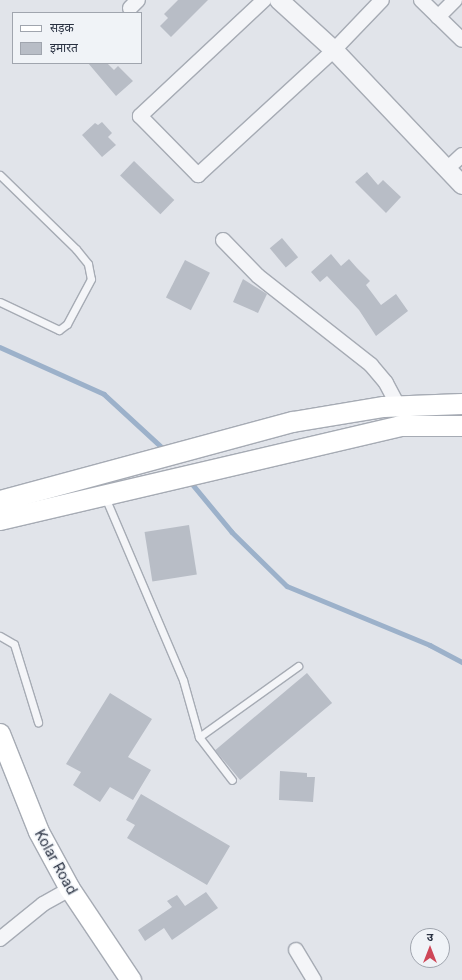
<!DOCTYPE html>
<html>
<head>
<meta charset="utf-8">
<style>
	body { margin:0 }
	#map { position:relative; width:462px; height:980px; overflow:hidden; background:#e1e4ea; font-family:Inter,"Noto Sans Devanagari",sans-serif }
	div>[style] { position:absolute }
	.stream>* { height:4.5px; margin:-2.25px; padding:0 2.25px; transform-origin:2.25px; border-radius:2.25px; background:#9cb1ca }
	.building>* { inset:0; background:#b8bdc6; transform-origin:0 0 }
	.roads { filter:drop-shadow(1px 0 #a6abb4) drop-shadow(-1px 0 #a6abb4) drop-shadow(0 1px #a6abb4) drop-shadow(0 -1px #a6abb4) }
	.service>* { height:7px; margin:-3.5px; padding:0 3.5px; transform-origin:3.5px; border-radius:3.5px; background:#f4f5f8 }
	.minor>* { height:14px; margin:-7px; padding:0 7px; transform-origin:7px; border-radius:7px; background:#f4f5f8 }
	.tertiary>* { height:18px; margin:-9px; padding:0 9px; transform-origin:9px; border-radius:9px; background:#f4f5f8 }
	.secondary>* { height:20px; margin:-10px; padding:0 10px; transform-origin:10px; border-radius:10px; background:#fff }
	span { translate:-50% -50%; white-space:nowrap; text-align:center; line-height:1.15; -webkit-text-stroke:3px #f0f3f7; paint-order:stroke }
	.street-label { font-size:14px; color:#293141 }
	.legend { position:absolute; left:12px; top:12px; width:130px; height:52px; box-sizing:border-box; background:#f0f3f7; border:1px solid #a0a5ae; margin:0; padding:5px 7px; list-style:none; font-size:12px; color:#293141 }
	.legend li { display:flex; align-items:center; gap:8px; height:20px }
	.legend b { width:20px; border:1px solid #a0a5ae }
	.north { position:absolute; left:410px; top:928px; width:40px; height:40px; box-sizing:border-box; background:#f0f3f7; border:1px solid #a0a5ae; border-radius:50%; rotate:0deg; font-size:11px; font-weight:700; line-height:16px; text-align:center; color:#293141 }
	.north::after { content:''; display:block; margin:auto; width:14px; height:18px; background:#ce4657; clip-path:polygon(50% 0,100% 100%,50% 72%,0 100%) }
</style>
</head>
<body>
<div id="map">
	<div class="stream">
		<i style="left:0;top:347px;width:114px;rotate:24.3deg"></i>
		<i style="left:104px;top:394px;width:84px;rotate:42.6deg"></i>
		<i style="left:189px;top:480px;width:67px;rotate:50.4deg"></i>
		<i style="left:232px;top:532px;width:77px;rotate:44.5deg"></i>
		<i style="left:287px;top:586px;width:155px;rotate:22.4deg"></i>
		<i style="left:430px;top:645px;width:36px;rotate:28deg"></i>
	</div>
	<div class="building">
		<i style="clip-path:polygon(178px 0,208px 0,171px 37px,160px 26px,168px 18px,164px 14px)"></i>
		<i style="clip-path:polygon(88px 63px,107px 63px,114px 70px,118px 66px,133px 81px,116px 96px)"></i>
		<i style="clip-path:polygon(102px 122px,112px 133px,108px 137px,116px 145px,102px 157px,82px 135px,95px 123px,98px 125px)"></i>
		<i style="left:134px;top:161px;width:56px;height:20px;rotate:44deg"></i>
		<i style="clip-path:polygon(367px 172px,378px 185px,383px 180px,401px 197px,386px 213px,355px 182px)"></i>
		<i style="left:282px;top:238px;width:25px;height:16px;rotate:50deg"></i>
		<i style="clip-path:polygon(331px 254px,341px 266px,349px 259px,357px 268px,370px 281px,366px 285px,381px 305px,396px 294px,408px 311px,376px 336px,359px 310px,327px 276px,320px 282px,311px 272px)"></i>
		<i style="left:185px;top:260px;width:28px;height:42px;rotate:27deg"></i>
		<i style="clip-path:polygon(243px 279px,267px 294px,258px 313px,233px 302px)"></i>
		<i style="left:189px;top:525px;width:50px;height:45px;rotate:81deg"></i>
		<i style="left:307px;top:673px;width:39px;height:120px;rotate:50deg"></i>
		<i style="clip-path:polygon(110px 693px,152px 719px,128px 757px,151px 770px,133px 800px,110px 787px,100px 802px,73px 785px,81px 772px,66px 764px)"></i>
		<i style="clip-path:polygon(280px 771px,307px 773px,307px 777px,315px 777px,313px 802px,279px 800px)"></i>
		<i style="clip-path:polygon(141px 794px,230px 846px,207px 885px,127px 838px,135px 825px,126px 820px)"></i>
		<i style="clip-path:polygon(206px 892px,218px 908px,172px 940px,164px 928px,145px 941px,138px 930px,172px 907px,167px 901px,177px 895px,185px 906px)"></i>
	</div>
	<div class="roads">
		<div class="service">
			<i style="left:0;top:175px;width:106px;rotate:44.2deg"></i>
			<i style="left:76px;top:249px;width:19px;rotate:51deg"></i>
			<i style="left:88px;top:264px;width:15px;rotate:79deg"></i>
			<i style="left:91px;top:279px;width:51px;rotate:118.1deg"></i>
			<i style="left:67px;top:324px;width:10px;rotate:143deg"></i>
			<i style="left:59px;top:330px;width:65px;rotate:-154.6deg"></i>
			<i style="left:105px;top:497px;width:199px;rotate:66.9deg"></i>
			<i style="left:183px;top:680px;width:59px;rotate:74.3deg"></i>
			<i style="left:199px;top:737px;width:54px;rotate:52.5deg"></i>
			<i style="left:0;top:636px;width:16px;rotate:30deg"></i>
			<i style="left:14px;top:644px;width:82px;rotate:72.9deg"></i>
			<i style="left:199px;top:737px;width:122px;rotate:-35.6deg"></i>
		</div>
		<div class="minor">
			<i style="left:264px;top:0;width:170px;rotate:136.9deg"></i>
			<i style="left:140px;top:116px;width:83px;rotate:45.5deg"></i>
			<i style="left:198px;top:175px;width:185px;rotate:-42.6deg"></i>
			<i style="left:334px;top:50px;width:69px;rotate:-46.2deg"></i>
			<i style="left:421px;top:0;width:57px;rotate:44.3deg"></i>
			<i style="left:130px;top:8px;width:11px;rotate:-45deg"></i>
			<i style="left:438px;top:17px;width:24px;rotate:-45deg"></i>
			<i style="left:448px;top:168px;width:19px;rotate:-43deg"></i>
			<i style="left:223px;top:240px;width:50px;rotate:45.8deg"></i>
			<i style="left:258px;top:276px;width:144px;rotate:38.2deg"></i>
			<i style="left:371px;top:365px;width:23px;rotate:50deg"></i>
			<i style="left:386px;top:383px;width:26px;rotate:62deg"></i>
			<i style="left:0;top:939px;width:55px;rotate:-39.1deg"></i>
			<i style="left:43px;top:904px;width:31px;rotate:-29deg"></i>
			<i style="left:296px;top:950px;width:35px;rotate:59deg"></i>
		</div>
		<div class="tertiary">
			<i style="left:279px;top:0;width:74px;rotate:42.3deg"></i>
			<i style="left:334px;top:50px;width:186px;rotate:46.5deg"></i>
		</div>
		<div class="secondary">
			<i style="left:0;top:501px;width:303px;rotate:-15.1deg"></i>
			<i style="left:293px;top:422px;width:92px;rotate:-9.4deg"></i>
			<i style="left:384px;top:407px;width:78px;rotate:-2.2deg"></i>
			<i style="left:0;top:520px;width:411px;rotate:-13.2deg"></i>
			<i style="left:400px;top:426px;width:62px"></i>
			<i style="left:0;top:734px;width:105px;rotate:68.3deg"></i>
			<i style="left:39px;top:832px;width:65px;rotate:61.5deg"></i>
			<i style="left:70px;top:889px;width:110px;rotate:56.2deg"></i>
		</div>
	</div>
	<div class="street-label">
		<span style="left:56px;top:862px;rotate:61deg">Kolar Road</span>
	</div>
	<ul class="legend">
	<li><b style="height:5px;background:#fff"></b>सड़क</li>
	<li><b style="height:11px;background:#b8bdc6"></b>इमारत</li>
	</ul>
	<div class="north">उ</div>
</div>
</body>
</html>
